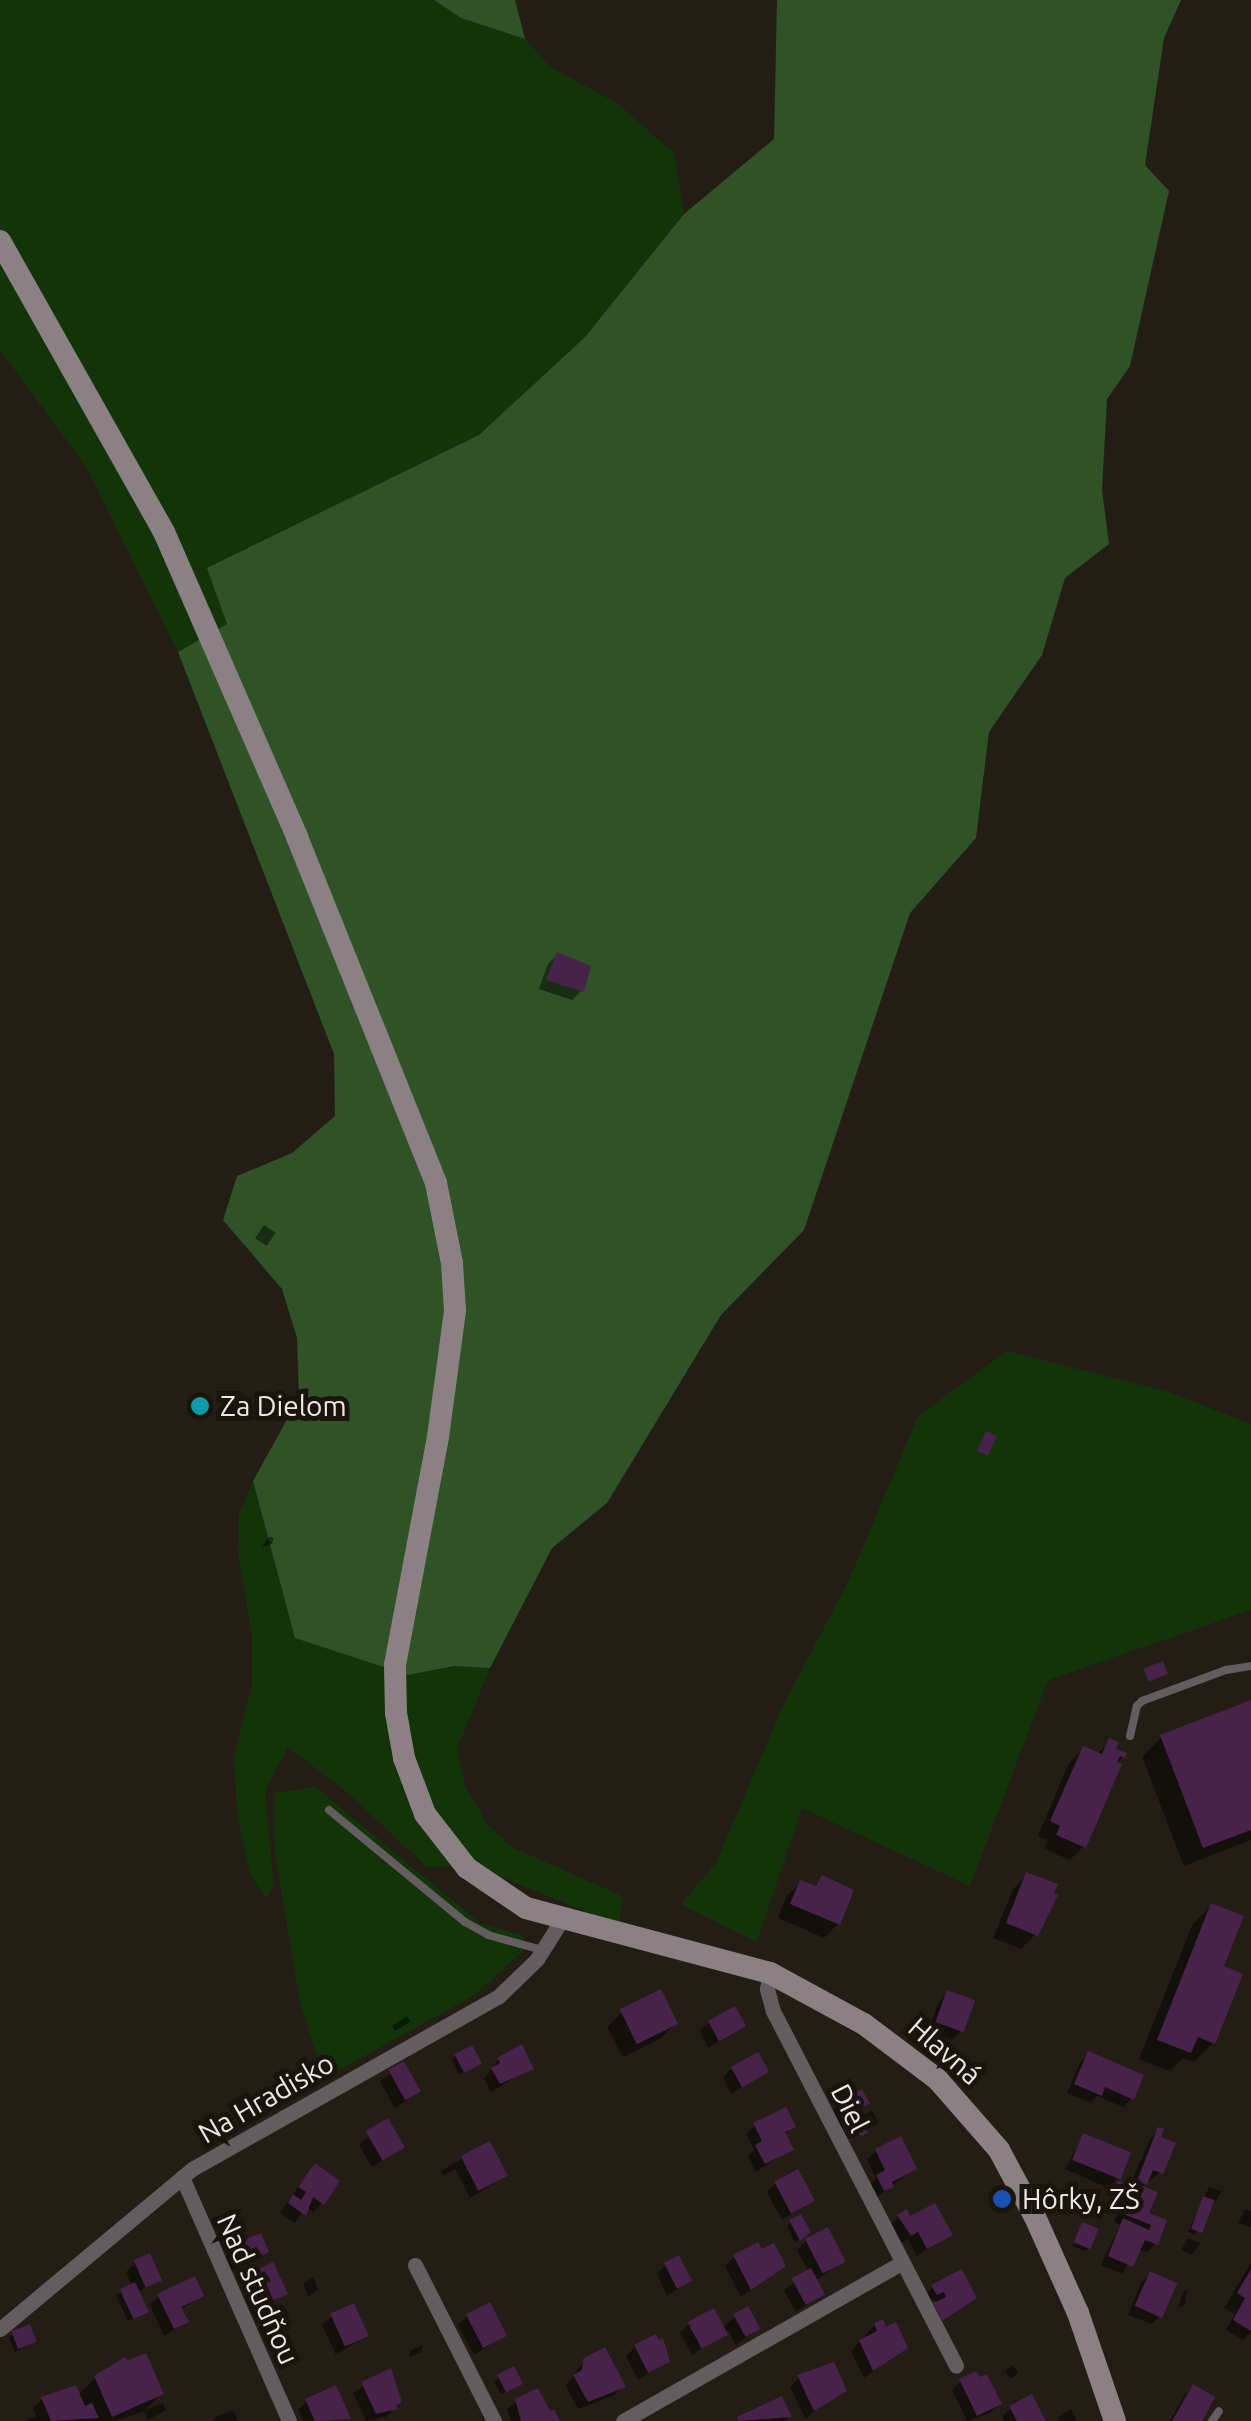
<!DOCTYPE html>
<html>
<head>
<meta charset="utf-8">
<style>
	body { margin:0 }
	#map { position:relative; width:1251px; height:2421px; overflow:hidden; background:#241d16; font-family:Ubuntu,sans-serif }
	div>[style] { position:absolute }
	.green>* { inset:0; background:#123408 }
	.forest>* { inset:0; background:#2f5326 }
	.shadow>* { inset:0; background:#0007; transform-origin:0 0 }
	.building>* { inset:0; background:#47224b; transform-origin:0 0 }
	.lane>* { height:8px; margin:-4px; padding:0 4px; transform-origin:4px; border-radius:4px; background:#635d5f }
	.street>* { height:15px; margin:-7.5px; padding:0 7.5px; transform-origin:7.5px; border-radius:7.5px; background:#635d5f }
	.secondary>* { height:22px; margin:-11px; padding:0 11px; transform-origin:11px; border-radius:11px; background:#8b8184 }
	.dots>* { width:28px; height:28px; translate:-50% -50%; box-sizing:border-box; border:5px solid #1a140d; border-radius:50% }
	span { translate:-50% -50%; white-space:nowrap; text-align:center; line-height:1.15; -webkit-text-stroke:10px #1a140d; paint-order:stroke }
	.poi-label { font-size:28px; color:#eee9e4 }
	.left { translate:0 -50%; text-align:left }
	.street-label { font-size:28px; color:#eee9e4 }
</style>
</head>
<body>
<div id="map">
	<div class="green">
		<i style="clip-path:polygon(0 0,434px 0,461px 18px,525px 39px,552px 68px,617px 103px,674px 153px,684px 214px,585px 337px,479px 435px,208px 568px,227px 624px,178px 652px,87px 468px,0 350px)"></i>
		<i style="clip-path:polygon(1007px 1351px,1169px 1392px,1251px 1424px,1251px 1610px,1048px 1680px,970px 1886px,802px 1808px,757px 1942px,681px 1904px,716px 1863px,782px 1708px,850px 1578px,918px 1416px)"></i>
		<i style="clip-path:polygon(253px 1481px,295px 1637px,408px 1675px,454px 1666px,490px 1668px,457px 1749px,465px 1786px,488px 1825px,512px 1847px,622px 1896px,619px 1925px,477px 1867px,427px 1867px,349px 1794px,288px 1747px,265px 1792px,274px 1885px,266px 1898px,250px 1874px,237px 1812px,234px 1756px,252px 1685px,252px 1636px,238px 1554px,239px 1514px)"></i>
		<i style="clip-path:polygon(315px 1787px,480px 1923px,523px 1936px,526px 1948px,475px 1995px,324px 2078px,300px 2002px,275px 1854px,274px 1793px)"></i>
	</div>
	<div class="forest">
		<i style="clip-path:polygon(434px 0,515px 0,525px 39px,461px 18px)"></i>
		<i style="clip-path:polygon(777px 0,1181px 0,1164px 38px,1145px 165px,1169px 191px,1130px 366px,1107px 399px,1102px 490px,1109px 544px,1065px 578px,1042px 655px,989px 732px,976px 838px,910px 913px,804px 1230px,721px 1315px,607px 1503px,552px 1548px,490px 1668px,454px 1666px,408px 1675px,295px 1638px,253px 1481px,299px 1398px,297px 1338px,282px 1289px,223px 1220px,237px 1176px,292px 1153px,335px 1116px,334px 1054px,178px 652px,227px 624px,207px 568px,479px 435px,585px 337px,684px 214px,774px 139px)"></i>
	</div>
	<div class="shadow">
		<i style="clip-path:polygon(557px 955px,581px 991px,572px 1000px,539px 989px,548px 964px)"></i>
		<i style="left:264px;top:1225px;width:14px;height:16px;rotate:34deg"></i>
		<i style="clip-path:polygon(269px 1537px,274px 1538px,272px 1544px,262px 1547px)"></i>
		<i style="clip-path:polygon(1251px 1703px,1251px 1840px,1184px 1866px,1142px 1757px,1161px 1738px)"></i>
		<i style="clip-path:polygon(1110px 1741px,1123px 1757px,1116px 1764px,1084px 1846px,1070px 1860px,1044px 1849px,1048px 1840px,1038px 1836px,1069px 1763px,1083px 1749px,1096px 1755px)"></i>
		<i style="clip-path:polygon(1027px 1875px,1036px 1934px,1021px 1949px,993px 1938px,1013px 1889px)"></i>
		<i style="clip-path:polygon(822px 1878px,838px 1924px,824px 1938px,778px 1918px,786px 1897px,800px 1883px,813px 1888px)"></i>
		<i style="clip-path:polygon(1211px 1906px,1221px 1968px,1213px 2043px,1194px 2062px,1183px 2058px,1170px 2071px,1139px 2059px,1192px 1925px)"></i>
		<i style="clip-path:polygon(948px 1992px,961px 2030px,952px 2040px,928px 2031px,939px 2001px)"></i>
		<i style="clip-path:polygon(622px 2012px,675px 2024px,661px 2038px,623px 2057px,607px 2027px)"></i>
		<i style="clip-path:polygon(407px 2016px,410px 2022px,395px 2031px,392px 2026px)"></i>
		<i style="clip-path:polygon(709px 2022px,743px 2026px,708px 2048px,700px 2031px)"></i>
		<i style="clip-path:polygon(1089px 2054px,1132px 2098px,1123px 2107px,1097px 2096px,1090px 2103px,1067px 2093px,1080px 2063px)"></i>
		<i style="clip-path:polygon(456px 2055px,475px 2067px,459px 2075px,452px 2059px)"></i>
		<i style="clip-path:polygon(498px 2060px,531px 2068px,491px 2092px,484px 2079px)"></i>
		<i style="clip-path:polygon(403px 2065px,418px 2092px,395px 2108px,380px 2081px)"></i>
		<i style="clip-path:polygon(732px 2068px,766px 2072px,731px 2094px,723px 2077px)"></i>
		<i style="clip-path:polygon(867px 2104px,847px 2113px,861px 2136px,846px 2144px,832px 2110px)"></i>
		<i style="clip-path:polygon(872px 2110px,878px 2122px,870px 2128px,864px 2116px)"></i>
		<i style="clip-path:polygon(755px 2125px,793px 2126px,783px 2136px,790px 2150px,756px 2172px,748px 2156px,754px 2150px,746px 2134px)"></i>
		<i style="clip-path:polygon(1159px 2130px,1161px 2172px,1141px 2188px,1146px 2215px,1164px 2221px,1156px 2243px,1147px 2252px,1138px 2249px,1122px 2274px,1101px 2265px,1120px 2225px,1114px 2222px,1150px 2139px)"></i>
		<i style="clip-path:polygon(369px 2136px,402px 2146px,372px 2167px,359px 2145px)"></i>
		<i style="clip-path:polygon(1084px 2136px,1117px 2179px,1108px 2188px,1065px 2169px)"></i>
		<i style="clip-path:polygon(876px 2151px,914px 2169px,875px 2199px,868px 2186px,876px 2178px,867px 2160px)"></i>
		<i style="clip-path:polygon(463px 2158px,505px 2176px,470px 2198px,455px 2169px,443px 2176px,441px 2171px)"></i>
		<i style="clip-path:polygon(306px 2176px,322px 2203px,313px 2212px,306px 2207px,295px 2223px,280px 2213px)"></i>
		<i style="clip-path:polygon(776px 2183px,812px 2200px,782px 2220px,767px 2192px)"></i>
		<i style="clip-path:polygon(1209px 2187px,1222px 2191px,1216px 2201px,1211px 2200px,1195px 2235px,1188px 2232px)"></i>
		<i style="clip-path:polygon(1245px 2209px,1251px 2211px,1251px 2227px,1238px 2223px)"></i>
		<i style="clip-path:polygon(899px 2217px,909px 2219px,950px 2235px,917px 2256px,908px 2239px,901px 2243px,890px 2225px)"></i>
		<i style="clip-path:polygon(791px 2222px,808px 2232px,795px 2243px,787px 2226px)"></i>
		<i style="clip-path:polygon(1082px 2225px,1089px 2247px,1085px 2251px,1072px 2246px)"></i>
		<i style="clip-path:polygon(1188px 2238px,1200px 2243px,1192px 2255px,1181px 2250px)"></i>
		<i style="clip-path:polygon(806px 2241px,843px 2261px,815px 2281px,822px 2294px,796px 2312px,784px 2290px,809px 2272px,797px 2250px)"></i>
		<i style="clip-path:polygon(231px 2250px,266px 2251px,229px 2273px,222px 2259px)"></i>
		<i style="clip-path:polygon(734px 2257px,783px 2266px,741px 2297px,725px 2266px)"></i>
		<i style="clip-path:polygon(135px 2263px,159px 2279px,137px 2293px,142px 2315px,128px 2321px,116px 2295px,132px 2286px,126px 2272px)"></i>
		<i style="clip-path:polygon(1251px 2263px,1251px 2332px,1243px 2340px,1226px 2330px,1235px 2314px,1224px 2308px)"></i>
		<i style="clip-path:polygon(666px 2265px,689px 2280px,667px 2296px,657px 2274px)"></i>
		<i style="clip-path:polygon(256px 2273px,285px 2294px,252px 2314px,244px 2296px,250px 2290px,247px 2282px)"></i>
		<i style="clip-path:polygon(1150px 2274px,1161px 2315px,1152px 2324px,1128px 2315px,1141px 2283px)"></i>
		<i style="clip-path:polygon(313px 2277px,318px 2290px,308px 2297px,303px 2283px)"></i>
		<i style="clip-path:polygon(933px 2287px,974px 2297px,938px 2323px,930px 2309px,937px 2304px,934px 2299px,927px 2302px,924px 2296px)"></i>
		<i style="clip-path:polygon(1187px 2289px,1185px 2305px,1178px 2308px,1183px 2293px)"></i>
		<i style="clip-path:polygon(159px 2296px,201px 2296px,180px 2310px,186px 2322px,164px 2336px,150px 2305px)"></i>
		<i style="clip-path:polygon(332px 2316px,366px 2336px,336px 2355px,322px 2325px)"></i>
		<i style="clip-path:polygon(467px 2316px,504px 2336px,474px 2355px,458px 2325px)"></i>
		<i style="clip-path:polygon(734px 2317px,758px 2329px,736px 2345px,728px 2330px,692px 2355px,680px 2333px,689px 2324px,722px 2329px)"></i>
		<i style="clip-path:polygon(875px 2325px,905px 2347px,864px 2378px,851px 2351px)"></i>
		<i style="clip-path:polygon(13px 2334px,34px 2342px,15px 2352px,9px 2338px)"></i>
		<i style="clip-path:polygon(423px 2345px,421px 2352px,409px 2357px,411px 2350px)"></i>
		<i style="clip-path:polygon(635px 2347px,667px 2361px,638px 2380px,626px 2356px)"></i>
		<i style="clip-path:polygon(584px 2361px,623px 2386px,614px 2395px,578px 2409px,566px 2386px)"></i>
		<i style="clip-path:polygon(1013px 2365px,1018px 2373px,1014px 2377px,1010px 2379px,1006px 2372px,997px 2378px)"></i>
		<i style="clip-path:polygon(513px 2370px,516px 2387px,501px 2394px,494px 2381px)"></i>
		<i style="clip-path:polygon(390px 2371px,398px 2390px,395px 2408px,386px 2417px,366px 2421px,353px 2393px)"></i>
		<i style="clip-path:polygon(95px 2378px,161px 2394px,144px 2411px,116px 2421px,25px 2421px,36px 2416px,33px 2408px,42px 2399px,78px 2395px)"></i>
		<i style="clip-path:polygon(799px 2378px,844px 2390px,805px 2418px,790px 2387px)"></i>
		<i style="clip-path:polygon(961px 2381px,999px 2404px,990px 2413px,967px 2421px,952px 2390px)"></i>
		<i style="clip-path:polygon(1193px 2387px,1199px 2421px,1170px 2421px,1184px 2396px)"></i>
		<i style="clip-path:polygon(307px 2401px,348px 2418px,303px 2421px,298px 2410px)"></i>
		<i style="clip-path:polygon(516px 2401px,555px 2421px,512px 2421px,507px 2410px)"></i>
		<i style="clip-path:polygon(163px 2403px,166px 2410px,148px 2420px,144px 2411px)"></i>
		<i style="clip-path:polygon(1011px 2408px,1043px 2421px,1004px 2421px,1002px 2417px)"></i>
		<i style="clip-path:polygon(1071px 2409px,1077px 2421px,1059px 2421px,1058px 2418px)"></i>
		<i style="clip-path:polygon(232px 2410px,239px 2421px,213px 2421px,216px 2417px)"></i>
		<i style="clip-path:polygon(789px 2417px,785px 2421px,737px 2421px,739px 2420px)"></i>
	</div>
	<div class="building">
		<i style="clip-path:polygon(557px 952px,591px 966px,584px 992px,546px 980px)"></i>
		<i style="left:986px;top:1431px;width:12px;height:22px;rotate:24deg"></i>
		<i style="left:1163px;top:1661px;width:14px;height:21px;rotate:69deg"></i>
		<i style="clip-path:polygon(1251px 1700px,1251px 1830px,1203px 1848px,1160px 1735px)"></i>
		<i style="clip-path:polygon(1109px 1738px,1119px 1742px,1116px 1749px,1127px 1753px,1125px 1758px,1120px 1756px,1117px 1762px,1122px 1764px,1086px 1848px,1056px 1835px,1060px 1826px,1050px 1821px,1083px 1746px,1102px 1754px)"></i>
		<i style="clip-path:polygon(1026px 1872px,1058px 1884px,1054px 1894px,1058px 1895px,1038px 1936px,1006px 1923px)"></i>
		<i style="clip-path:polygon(822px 1875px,854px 1890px,840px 1925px,790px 1904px,800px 1880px,816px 1886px)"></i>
		<i style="clip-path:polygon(1211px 1903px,1244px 1916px,1224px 1966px,1243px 1974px,1215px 2044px,1198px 2037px,1191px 2053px,1157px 2040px)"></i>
		<i style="left:661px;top:1989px;width:39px;height:46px;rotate:64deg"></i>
		<i style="left:947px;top:1990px;width:30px;height:34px;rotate:20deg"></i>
		<i style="left:735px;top:2006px;width:23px;height:31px;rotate:61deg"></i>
		<i style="clip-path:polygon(522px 2044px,534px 2069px,500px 2084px,491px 2068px,500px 2063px,497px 2058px)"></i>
		<i style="left:472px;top:2045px;width:21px;height:20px;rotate:62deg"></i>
		<i style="clip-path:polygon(1088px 2051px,1144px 2075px,1134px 2100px,1105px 2087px,1102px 2096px,1074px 2084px)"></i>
		<i style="left:758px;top:2052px;width:23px;height:31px;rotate:61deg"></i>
		<i style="left:404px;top:2061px;width:35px;height:18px;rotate:61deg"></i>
		<i style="clip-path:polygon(862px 2089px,870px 2104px,849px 2111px,851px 2115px,842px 2119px,834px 2104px)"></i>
		<i style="clip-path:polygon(786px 2107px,796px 2127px,785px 2132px,794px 2150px,765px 2164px,755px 2145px,762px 2141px,753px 2123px)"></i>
		<i style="left:859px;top:2113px;width:22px;height:20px;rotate:66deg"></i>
		<i style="left:388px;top:2118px;width:34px;height:26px;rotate:60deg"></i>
		<i style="clip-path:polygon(1158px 2127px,1164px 2129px,1161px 2137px,1176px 2143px,1163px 2174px,1153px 2170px,1147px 2185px,1137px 2181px)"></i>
		<i style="left:1083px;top:2133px;width:52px;height:29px;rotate:22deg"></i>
		<i style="clip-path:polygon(901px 2136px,917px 2169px,892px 2182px,894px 2187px,884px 2191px,876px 2175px,885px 2170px,875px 2149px)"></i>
		<i style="left:490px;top:2141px;width:39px;height:33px;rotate:63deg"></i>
		<i style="clip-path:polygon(315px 2163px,340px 2181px,324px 2205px,313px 2197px,306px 2216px,288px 2203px,293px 2194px,301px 2200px,306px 2192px,298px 2187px)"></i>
		<i style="left:798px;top:2169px;width:36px;height:27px;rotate:62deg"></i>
		<i style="left:1118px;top:2181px;width:9px;height:30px;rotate:18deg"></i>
		<i style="clip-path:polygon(1134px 2183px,1158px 2192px,1149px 2213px,1167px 2220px,1158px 2245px,1145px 2240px,1133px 2267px,1108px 2256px,1123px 2218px,1149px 2230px,1151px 2225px,1121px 2213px)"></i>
		<i style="left:1203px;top:2196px;width:12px;height:35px;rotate:20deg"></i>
		<i style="clip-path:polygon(935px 2203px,953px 2235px,927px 2249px,918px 2232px,911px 2236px,897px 2215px,907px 2209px,910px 2216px)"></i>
		<i style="clip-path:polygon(801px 2214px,811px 2232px,800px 2241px,789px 2220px)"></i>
		<i style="left:1082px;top:2222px;width:18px;height:22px;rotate:22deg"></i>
		<i style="left:828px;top:2227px;width:39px;height:26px;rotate:63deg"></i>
		<i style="left:261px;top:2233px;width:21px;height:34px;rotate:67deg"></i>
		<i style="clip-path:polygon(758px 2242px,762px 2249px,774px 2243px,786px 2266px,751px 2290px,733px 2255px)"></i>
		<i style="left:150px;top:2253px;width:30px;height:18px;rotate:66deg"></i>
		<i style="left:679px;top:2255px;width:29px;height:17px;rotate:63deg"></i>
		<i style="clip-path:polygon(273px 2262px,288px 2294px,261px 2306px,251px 2285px,259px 2281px,255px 2271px)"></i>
		<i style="left:811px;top:2268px;width:30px;height:22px;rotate:62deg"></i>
		<i style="clip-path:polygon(962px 2269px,977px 2298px,942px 2321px,933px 2303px,946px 2297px,944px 2292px,937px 2295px,931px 2285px)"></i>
		<i style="clip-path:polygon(1251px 2269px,1251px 2331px,1233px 2320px,1245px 2298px,1237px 2293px)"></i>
		<i style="left:1150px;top:2271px;width:30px;height:38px;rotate:24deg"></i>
		<i style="clip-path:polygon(195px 2276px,204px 2296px,181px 2307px,189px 2322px,174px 2329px,157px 2294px)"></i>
		<i style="left:135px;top:2282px;width:33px;height:17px;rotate:65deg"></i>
		<i style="left:490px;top:2302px;width:38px;height:27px;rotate:63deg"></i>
		<i style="left:354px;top:2303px;width:36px;height:26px;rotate:66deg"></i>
		<i style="left:748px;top:2306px;width:26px;height:17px;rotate:61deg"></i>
		<i style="left:714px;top:2308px;width:30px;height:30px;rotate:62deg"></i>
		<i style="clip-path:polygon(883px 2319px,886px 2327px,896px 2322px,908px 2348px,873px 2371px,859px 2340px,877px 2331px,874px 2323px)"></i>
		<i style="left:30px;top:2324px;width:19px;height:20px;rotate:69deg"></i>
		<i style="clip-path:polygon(656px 2334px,659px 2340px,663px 2338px,670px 2362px,648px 2373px,634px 2345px)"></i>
		<i style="clip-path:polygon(605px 2347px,626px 2387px,588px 2402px,573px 2375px,582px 2370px,583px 2359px)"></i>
		<i style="clip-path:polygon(146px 2353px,164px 2394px,112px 2417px,94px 2376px,125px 2357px,127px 2361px)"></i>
		<i style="clip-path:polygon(834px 2362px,847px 2391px,814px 2411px,797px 2375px)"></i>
		<i style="left:514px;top:2366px;width:20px;height:19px;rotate:63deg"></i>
		<i style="clip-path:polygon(391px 2368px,402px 2402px,396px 2405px,398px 2409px,376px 2414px,361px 2382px)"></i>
		<i style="clip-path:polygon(976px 2371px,980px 2377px,987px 2374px,1002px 2404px,977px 2416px,959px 2379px)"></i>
		<i style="clip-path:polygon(1193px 2384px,1215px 2397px,1202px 2421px,1172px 2421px)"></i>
		<i style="clip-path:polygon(76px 2385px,85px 2406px,92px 2403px,99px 2418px,51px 2421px,41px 2397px)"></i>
		<i style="clip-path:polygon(336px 2385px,351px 2419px,315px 2421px,305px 2399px)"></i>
		<i style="clip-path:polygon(538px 2388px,550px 2411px,554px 2409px,560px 2421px,521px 2421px,515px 2399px)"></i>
		<i style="clip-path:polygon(1032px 2394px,1046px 2421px,1017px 2421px,1009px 2406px)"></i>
		<i style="clip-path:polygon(782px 2396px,792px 2417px,739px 2421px,737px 2417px)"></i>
	</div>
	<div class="lane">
		<i style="left:1130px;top:1736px;width:31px;rotate:-77deg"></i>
		<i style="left:1137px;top:1706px;width:7px;rotate:-45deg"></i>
		<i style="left:1142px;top:1701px;width:90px;rotate:-20.3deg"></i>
		<i style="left:1226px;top:1670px;width:25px;rotate:-9deg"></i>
		<i style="left:329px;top:1810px;width:176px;rotate:39.5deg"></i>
		<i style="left:465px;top:1922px;width:26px;rotate:29deg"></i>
		<i style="left:488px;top:1935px;width:56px;rotate:15.5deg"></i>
		<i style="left:1212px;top:2421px;width:12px;rotate:-55deg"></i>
	</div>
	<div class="street">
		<i style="left:770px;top:1973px;width:16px;rotate:101deg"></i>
		<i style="left:767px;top:1989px;width:23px;rotate:75deg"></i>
		<i style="left:773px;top:2011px;width:399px;rotate:62.7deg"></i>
		<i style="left:182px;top:2177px;width:266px;rotate:66.3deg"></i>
		<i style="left:415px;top:2265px;width:175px;rotate:63.1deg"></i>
		<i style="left:0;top:2329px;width:250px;rotate:-39.8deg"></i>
		<i style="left:192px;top:2169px;width:352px;rotate:-29.4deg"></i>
		<i style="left:499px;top:1996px;width:53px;rotate:-44.2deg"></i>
		<i style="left:537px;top:1959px;width:45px;rotate:-57.7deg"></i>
		<i style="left:623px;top:2421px;width:320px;rotate:-29.6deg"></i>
	</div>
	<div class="secondary">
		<i style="left:0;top:241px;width:334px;rotate:60.6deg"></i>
		<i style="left:164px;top:532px;width:333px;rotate:66.4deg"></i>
		<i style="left:297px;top:837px;width:373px;rotate:68.1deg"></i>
		<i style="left:436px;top:1183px;width:82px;rotate:78.7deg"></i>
		<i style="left:452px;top:1263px;width:48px;rotate:86.4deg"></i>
		<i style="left:455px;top:1311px;width:127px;rotate:97.7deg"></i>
		<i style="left:438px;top:1437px;width:232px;rotate:100.7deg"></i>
		<i style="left:395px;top:1665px;width:48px;rotate:88.8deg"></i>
		<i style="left:396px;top:1713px;width:46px;rotate:79.9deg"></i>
		<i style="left:404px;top:1758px;width:60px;rotate:69.4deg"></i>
		<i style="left:425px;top:1814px;width:68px;rotate:52.1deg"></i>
		<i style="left:467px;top:1868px;width:71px;rotate:34.1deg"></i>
		<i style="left:526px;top:1908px;width:253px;rotate:14.9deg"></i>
		<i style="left:770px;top:1973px;width:107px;rotate:28.5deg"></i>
		<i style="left:864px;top:2024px;width:93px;rotate:37.1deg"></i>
		<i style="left:938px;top:2080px;width:93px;rotate:48.9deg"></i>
		<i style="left:999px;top:2150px;width:76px;rotate:61.8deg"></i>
		<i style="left:1035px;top:2217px;width:105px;rotate:65.9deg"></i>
		<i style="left:1078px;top:2313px;width:114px;rotate:71.1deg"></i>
	</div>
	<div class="dots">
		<i style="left:200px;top:1406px;background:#0f9aa8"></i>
		<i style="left:1002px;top:2199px;background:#1a4fb4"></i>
	</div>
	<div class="poi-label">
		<span class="left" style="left:220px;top:1406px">Za Dielom</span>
		<span class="left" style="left:1022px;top:2199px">Hôrky, ZŠ</span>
	</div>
	<div class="street-label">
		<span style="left:945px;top:2051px;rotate:41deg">Hlavná</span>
		<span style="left:266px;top:2098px;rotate:-30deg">Na Hradisko</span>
		<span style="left:850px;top:2108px;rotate:63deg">Diel</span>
		<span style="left:258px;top:2289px;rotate:66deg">Nad studňou</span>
	</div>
</div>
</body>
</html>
